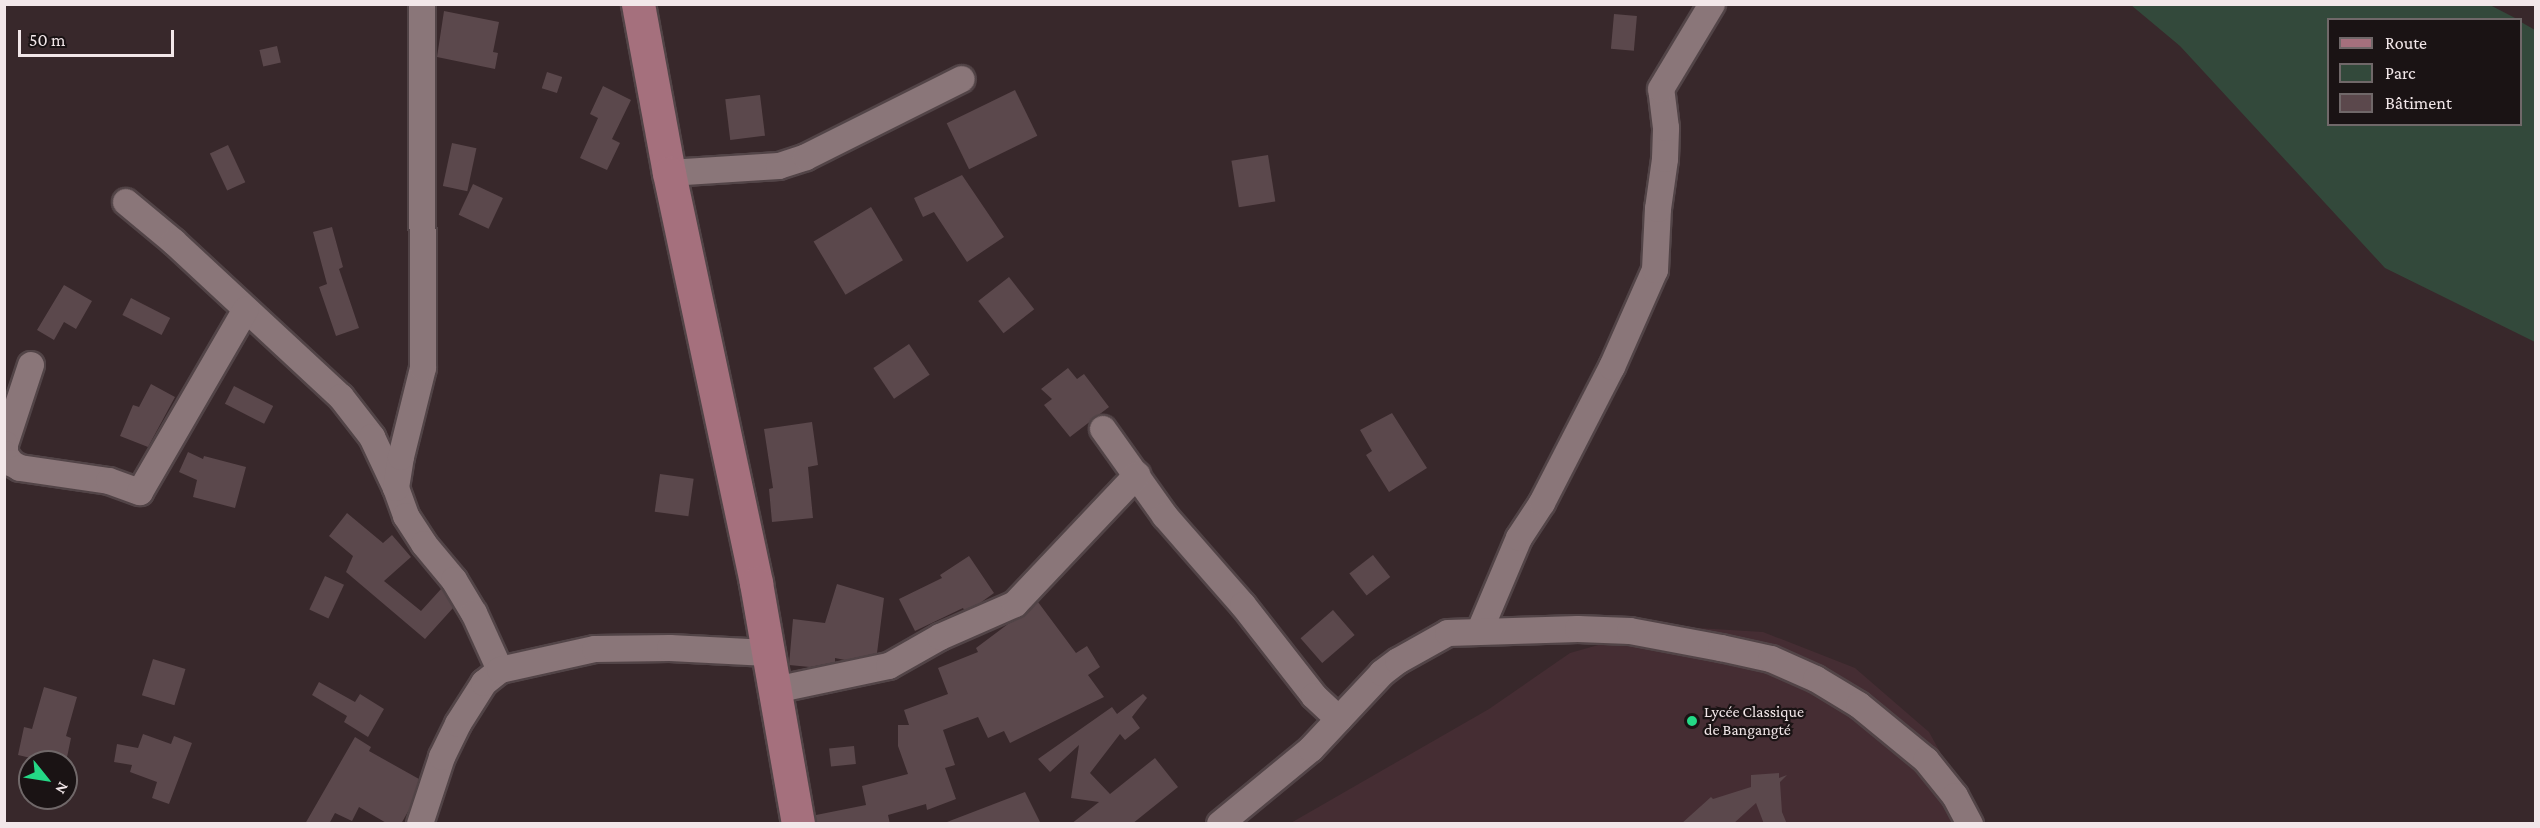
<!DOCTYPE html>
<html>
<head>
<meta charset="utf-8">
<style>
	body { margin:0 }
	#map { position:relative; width:2540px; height:828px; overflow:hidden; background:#38282b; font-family:"Crimson Pro",serif }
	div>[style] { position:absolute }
	.built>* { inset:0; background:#452d33 }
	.green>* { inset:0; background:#33493b }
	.building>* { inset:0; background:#5b484c; transform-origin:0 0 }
	.roads { filter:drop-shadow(2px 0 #524447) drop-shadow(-2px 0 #524447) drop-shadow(0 2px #524447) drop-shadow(0 -2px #524447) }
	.street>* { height:26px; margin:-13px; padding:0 13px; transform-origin:13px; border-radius:13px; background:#8a7679 }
	.secondary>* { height:33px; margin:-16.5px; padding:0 16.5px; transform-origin:16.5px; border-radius:16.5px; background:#a5707d }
	.dots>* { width:16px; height:16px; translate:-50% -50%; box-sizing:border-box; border:3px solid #1a1314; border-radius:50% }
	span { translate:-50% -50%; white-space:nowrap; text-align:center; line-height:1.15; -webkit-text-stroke:4.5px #1a1314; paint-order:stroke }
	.poi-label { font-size:16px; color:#f2e7e9 }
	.left { translate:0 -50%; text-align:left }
	.frame { position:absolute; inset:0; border:6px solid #f2e7e9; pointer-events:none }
	.legend { position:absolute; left:2327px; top:18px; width:195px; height:108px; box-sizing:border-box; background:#1a1314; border:2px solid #706869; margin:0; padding:8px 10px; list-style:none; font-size:18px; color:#f2e7e9 }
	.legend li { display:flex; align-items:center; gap:12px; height:30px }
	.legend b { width:30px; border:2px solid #706869 }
	.north { position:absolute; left:18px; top:750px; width:60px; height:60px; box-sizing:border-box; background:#1a1314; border:2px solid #706869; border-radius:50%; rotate:120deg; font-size:16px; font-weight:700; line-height:24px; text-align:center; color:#f2e7e9 }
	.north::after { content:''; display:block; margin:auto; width:21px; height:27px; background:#24d886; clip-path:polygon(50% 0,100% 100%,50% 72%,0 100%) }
	.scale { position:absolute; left:18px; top:30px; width:156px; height:27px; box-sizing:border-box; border:3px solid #f2e7e9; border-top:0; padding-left:8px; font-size:18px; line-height:21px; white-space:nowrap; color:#f2e7e9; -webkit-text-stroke:4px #1a1314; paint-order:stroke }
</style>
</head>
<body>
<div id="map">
	<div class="built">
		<i style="clip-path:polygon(1665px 626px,1763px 632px,1855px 668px,1929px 732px,1980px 824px,1289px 824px,1489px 709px,1570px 653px)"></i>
	</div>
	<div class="green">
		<i style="clip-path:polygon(2490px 5px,2517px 19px,2328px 20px,2328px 124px,2520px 124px,2521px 22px,2535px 30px,2535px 342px,2385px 268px,2180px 46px,2131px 5px)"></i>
	</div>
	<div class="building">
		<i style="clip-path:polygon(444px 11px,499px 22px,493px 52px,498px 53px,495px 69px,437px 57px)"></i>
		<i style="left:1614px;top:14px;width:23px;height:35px;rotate:5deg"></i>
		<i style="left:277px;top:46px;width:17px;height:18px;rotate:77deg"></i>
		<i style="left:547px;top:72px;width:16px;height:17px;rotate:18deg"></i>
		<i style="clip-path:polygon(603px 86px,631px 100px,612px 139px,620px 143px,607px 170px,580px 158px,598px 118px,590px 114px)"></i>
		<i style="left:1015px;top:90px;width:51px;height:76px;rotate:64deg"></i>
		<i style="left:760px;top:95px;width:41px;height:35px;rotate:83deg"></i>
		<i style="left:452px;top:143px;width:25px;height:44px;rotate:12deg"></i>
		<i style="left:228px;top:145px;width:41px;height:20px;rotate:65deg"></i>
		<i style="left:1268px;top:155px;width:47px;height:37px;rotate:81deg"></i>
		<i style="clip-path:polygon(962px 175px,1004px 237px,967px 262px,934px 212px,923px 217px,914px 198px)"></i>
		<i style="left:473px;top:184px;width:33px;height:34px;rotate:25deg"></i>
		<i style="left:871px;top:207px;width:62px;height:67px;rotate:59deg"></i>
		<i style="clip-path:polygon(332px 227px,343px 267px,339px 269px,359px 328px,336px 336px,319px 287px,327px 284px,313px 232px)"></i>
		<i style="left:1009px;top:277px;width:41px;height:39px;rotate:52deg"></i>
		<i style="clip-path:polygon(64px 285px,92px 301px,76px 329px,64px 322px,54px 340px,37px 330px)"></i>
		<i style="left:131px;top:298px;width:44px;height:19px;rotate:27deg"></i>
		<i style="left:909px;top:344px;width:37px;height:43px;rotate:56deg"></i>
		<i style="clip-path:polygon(1068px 368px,1077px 379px,1084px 374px,1109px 407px,1070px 437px,1044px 405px,1052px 399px,1041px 389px)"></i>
		<i style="clip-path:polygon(151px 384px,175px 397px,148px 447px,120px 436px,133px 405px,139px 407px)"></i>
		<i style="left:234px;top:386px;width:44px;height:20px;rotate:27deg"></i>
		<i style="clip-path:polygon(1392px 413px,1427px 468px,1389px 492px,1366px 455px,1372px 451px,1360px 430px)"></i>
		<i style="clip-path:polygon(812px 422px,818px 465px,808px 467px,813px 518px,772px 522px,769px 489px,773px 488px,764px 429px)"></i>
		<i style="clip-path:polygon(188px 452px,203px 459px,204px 456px,246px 467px,235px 508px,193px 497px,197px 480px,179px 472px)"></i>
		<i style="left:660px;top:474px;width:34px;height:38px;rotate:8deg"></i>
		<i style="clip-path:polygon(347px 513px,383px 543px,392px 535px,411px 557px,384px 581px,421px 611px,441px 589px,443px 590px,453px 608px,425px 639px,346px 572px,353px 556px,329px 536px)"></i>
		<i style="left:1373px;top:555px;width:28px;height:30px;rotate:52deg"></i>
		<i style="clip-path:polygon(969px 556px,994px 593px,980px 603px,964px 610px,963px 608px,915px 631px,899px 599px,942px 578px,940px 575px)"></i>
		<i style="left:325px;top:576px;width:21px;height:37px;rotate:25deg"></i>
		<i style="clip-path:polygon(837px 584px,884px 598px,877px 653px,845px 660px,835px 658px,835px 662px,810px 667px,789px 665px,793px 619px,825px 623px)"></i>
		<i style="clip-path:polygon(1038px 602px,1076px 653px,1087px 646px,1100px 667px,1088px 675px,1104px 697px,1010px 743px,1004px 731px,988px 738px,978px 717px,943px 730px,955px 765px,945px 768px,956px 799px,927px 810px,926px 804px,888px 815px,890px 824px,816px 824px,816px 815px,866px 805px,862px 786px,908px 774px,898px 746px,898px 725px,909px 725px,904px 710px,948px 694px,938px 668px,978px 652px,976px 648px,1008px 624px,1026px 615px)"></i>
		<i style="left:1333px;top:610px;width:33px;height:43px;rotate:49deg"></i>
		<i style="left:153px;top:659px;width:34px;height:38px;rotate:17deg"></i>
		<i style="clip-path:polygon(319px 682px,355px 702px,360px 694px,384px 709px,368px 737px,344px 722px,347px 716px,312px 695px)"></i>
		<i style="clip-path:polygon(44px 687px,77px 697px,66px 736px,71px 738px,66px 762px,48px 762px,18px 755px,24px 727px,32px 729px)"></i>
		<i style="clip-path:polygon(1143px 694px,1147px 698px,1132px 717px,1140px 728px,1125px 740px,1120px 734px,1090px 773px,1110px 794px,1155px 758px,1178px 787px,1132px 824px,1071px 824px,1099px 802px,1071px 798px,1079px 745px,1050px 772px,1038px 759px,1112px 707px,1117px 714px)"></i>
		<i style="clip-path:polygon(143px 734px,171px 744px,174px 736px,192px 743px,169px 804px,152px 798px,157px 782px,130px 772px,132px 765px,114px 762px,117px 744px,138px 748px)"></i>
		<i style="clip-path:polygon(355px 737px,371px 747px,369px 751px,419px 779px,410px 808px,401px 824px,388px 824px,359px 807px,352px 821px,335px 813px,329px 824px,305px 824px)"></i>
		<i style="left:854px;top:746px;width:18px;height:25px;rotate:84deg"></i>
		<i style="clip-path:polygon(1779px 773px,1779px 778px,1787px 775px,1780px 782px,1782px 812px,1787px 824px,1764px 824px,1756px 803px,1733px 824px,1681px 824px,1711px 797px,1713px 799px,1751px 787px,1751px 775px)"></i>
		<i style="clip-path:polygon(1025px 792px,1041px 824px,947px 824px,947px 822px)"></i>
	</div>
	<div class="roads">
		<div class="street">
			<i style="left:669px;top:173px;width:110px;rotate:-3.6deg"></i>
			<i style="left:779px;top:166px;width:28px;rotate:-18deg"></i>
			<i style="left:806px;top:157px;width:174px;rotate:-26.6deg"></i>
			<i style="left:126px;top:202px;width:62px;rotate:39.8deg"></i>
			<i style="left:174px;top:242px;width:228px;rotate:42.9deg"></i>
			<i style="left:341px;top:397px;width:51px;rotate:52.2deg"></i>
			<i style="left:372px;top:437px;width:56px;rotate:64.8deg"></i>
			<i style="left:396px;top:488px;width:30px;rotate:70deg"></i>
			<i style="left:406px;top:516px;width:33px;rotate:57deg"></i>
			<i style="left:424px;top:544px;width:47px;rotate:50.2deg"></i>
			<i style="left:454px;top:580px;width:39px;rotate:59deg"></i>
			<i style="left:474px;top:613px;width:63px;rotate:65.5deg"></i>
			<i style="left:31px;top:365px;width:83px;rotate:108.2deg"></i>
			<i style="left:5px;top:444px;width:10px;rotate:90deg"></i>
			<i style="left:5px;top:454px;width:11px;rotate:56deg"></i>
			<i style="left:11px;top:463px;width:10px;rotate:29deg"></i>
			<i style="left:20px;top:468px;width:90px;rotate:8.3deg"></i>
			<i style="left:109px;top:481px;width:33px;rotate:20deg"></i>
			<i style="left:140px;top:492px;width:211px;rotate:-59.9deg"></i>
			<i style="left:1103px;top:429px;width:107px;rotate:54.5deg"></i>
			<i style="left:1165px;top:516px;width:118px;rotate:48.8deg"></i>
			<i style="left:1243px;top:605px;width:115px;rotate:52deg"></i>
			<i style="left:1314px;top:696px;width:34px;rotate:43deg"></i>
			<i style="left:396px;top:488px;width:31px;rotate:-81deg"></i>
			<i style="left:401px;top:457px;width:92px;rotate:-76.1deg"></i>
			<i style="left:423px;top:368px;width:364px;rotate:-90.2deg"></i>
			<i style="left:1480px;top:630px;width:100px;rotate:-67deg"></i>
			<i style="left:1519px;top:538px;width:42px;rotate:-56.7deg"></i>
			<i style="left:1542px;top:503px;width:153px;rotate:-62.8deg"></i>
			<i style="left:1612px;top:367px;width:106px;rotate:-66.1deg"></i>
			<i style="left:1655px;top:270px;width:61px;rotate:-87.2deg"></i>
			<i style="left:1658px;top:209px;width:50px;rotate:-82deg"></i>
			<i style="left:1665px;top:159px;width:31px;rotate:-88deg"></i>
			<i style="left:1666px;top:128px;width:39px;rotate:-97deg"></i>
			<i style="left:1661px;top:89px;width:99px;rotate:-59deg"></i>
			<i style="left:775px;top:690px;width:116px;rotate:-11.9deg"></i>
			<i style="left:889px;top:666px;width:59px;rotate:-29.6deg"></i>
			<i style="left:940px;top:637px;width:82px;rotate:-23.7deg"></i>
			<i style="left:1015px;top:604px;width:178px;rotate:-46.6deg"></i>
			<i style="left:420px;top:824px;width:71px;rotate:-71.8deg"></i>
			<i style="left:442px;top:757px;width:37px;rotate:-64deg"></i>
			<i style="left:458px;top:724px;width:49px;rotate:-57.6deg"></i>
			<i style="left:484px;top:683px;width:21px;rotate:-39deg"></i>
			<i style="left:500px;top:670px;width:97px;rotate:-12.5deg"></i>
			<i style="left:595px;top:649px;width:75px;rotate:-0.8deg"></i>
			<i style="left:670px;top:648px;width:98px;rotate:2.9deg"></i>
			<i style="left:1220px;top:824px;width:118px;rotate:-39.5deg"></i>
			<i style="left:1311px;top:749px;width:104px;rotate:-46.9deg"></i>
			<i style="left:1382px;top:673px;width:20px;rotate:-37deg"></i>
			<i style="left:1398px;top:661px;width:57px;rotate:-29.2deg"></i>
			<i style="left:1448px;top:633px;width:130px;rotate:-1.8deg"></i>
			<i style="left:1578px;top:629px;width:52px;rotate:2.2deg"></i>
			<i style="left:1630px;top:631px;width:93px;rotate:10.6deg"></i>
			<i style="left:1721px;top:648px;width:51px;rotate:12.4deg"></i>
			<i style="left:1771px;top:659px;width:49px;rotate:24deg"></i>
			<i style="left:1816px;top:679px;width:50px;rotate:31.2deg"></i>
			<i style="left:1859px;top:705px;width:87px;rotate:39.4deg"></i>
			<i style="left:1926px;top:760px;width:46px;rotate:51.1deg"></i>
			<i style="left:1955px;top:796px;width:32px;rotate:62deg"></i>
		</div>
		<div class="secondary">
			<i style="left:638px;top:4px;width:172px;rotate:79.6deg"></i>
			<i style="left:669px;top:173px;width:419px;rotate:78deg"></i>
			<i style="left:756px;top:583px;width:245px;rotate:80.1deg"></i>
		</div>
	</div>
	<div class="dots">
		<i style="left:1692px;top:721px;background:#24d886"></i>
	</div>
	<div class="poi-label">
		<span class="left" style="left:1704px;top:721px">Lycée Classique<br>de Bangangté</span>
	</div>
	<div class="frame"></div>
	<ul class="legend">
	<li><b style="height:8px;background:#a5707d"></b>Route</li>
	<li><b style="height:16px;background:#33493b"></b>Parc</li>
	<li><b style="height:16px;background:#5b484c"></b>Bâtiment</li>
	</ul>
	<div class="north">N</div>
	<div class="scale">50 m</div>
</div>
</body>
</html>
